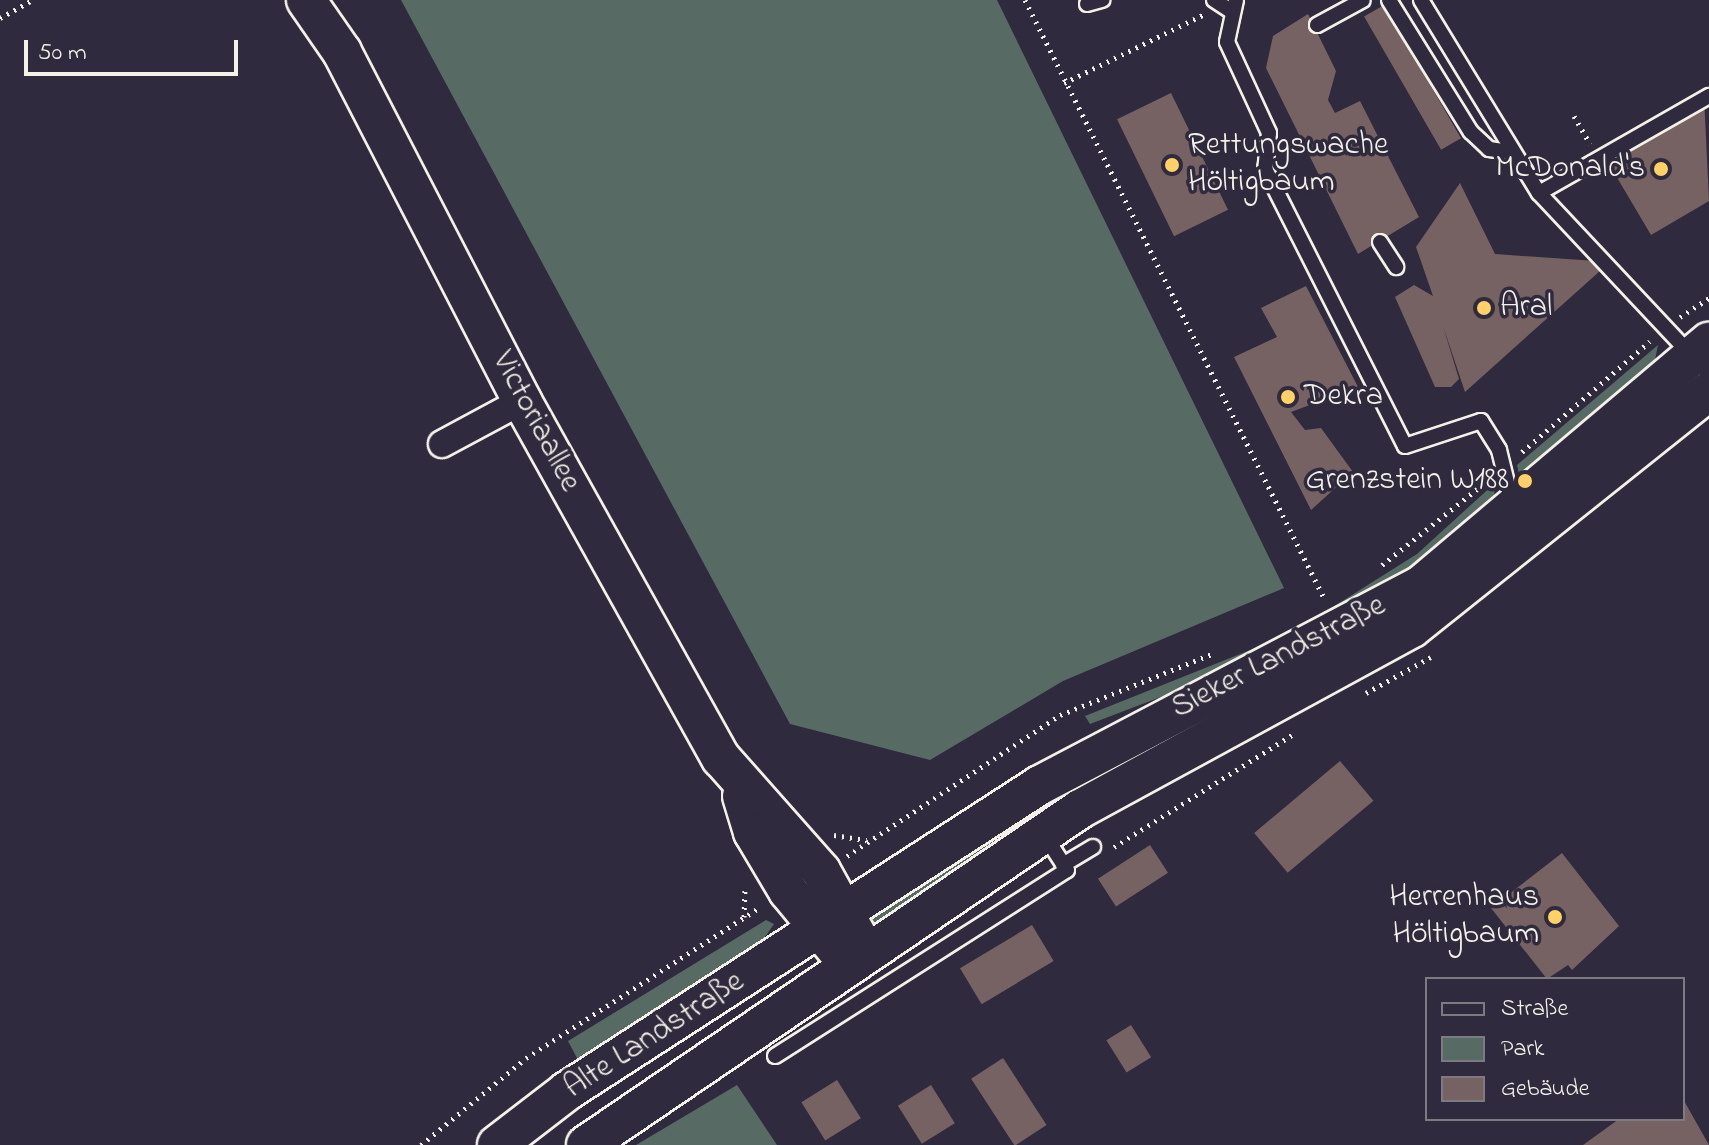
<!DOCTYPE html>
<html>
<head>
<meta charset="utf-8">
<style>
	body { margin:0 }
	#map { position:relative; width:1709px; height:1145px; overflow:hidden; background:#2f2a3d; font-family:"Indie Flower",sans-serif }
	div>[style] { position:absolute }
	.green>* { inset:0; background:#576a64 }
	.building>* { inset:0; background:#766263; transform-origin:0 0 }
	.path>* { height:5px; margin-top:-2.5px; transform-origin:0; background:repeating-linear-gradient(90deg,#f4f1e8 0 2px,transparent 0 8px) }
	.roads { filter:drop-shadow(2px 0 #f4f1e8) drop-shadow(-2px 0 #f4f1e8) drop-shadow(0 2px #f4f1e8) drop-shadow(0 -2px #f4f1e8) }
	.lane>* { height:14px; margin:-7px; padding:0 7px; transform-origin:7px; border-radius:7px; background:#2f2a3d }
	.street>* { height:26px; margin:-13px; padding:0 13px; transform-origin:13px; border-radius:13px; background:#2f2a3d }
	.secondary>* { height:38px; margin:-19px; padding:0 19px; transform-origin:19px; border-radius:19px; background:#2f2a3d }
	.dots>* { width:22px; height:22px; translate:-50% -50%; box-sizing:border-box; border:4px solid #2f2a3d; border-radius:50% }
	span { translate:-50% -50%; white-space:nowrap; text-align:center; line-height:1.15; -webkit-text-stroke:7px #2f2a3d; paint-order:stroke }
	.poi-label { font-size:32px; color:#f4f1e8 }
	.left { translate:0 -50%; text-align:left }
	.right { translate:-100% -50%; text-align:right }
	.street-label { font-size:32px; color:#f4f1e8 }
	.legend { position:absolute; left:1425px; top:977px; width:260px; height:144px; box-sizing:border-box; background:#2f2a3d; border:2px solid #7e7a81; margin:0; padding:10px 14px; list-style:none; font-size:24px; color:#f4f1e8 }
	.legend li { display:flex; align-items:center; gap:16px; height:40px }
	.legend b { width:40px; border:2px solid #7e7a81 }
	.scale { position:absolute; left:24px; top:40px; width:214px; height:36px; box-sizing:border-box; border:4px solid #f4f1e8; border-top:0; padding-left:10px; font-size:24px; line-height:28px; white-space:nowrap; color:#f4f1e8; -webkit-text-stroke:6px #2f2a3d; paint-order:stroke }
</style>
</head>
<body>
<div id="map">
	<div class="green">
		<i style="clip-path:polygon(401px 0,997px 0,1284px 588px,1063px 681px,930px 760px,790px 724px)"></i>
		<i style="clip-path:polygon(1658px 345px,1654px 365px,1522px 488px,1517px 465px)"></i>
		<i style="clip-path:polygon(1495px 483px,1494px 501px,1421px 567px,1313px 630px,1309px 622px,1417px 554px)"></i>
		<i style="clip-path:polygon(1280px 638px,1200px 682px,1090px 724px,1085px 716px)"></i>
		<i style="clip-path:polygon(1032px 812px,1027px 826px,873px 928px,865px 916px)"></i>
		<i style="clip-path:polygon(766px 920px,774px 924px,753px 954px,579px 1062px,568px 1041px)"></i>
		<i style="clip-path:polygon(737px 1085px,777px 1145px,636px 1145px)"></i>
	</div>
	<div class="building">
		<i style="left:1384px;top:5px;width:154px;height:23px;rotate:60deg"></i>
		<i style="clip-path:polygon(1308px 14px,1336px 71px,1328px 100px,1335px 113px,1360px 101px,1419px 217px,1358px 254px,1266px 68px,1273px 36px)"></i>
		<i style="left:1171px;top:93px;width:130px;height:60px;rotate:64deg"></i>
		<i style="clip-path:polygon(1704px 96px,1709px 201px,1651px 235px,1609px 164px,1630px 152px,1625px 142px)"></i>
		<i style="clip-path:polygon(1460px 183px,1495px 254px,1610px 262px,1465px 392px,1443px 326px,1459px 379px,1451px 387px,1435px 387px,1395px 297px,1414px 285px,1433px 296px,1416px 247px)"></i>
		<i style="clip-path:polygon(1306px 286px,1358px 387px,1291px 412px,1305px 430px,1321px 428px,1353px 472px,1311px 510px,1234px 357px,1277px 337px,1261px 308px)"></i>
		<i style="left:1340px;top:761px;width:52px;height:112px;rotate:50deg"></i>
		<i style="left:1150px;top:845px;width:33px;height:62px;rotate:57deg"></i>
		<i style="clip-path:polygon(1562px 853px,1619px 926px,1572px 970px,1568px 965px,1547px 979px,1491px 908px)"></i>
		<i style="left:1032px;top:925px;width:42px;height:84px;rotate:59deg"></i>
		<i style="left:1131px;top:1025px;width:38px;height:29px;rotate:58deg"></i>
		<i style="left:1003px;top:1058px;width:80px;height:38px;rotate:57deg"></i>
		<i style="left:837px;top:1080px;width:45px;height:42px;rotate:58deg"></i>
		<i style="left:931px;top:1085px;width:45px;height:39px;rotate:58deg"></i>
		<i style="clip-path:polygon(1683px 1099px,1709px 1145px,1583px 1145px,1619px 1119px,1683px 1119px)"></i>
	</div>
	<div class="path">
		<i style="left:1025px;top:0;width:671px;rotate:63.43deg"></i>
		<i style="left:0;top:18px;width:37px;rotate:-29deg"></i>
		<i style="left:1064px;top:83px;width:155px;rotate:-26.1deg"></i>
		<i style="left:1574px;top:116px;width:32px;rotate:60deg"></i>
		<i style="left:1680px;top:317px;width:35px;rotate:-33deg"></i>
		<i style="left:1522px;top:452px;width:169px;rotate:-40.9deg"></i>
		<i style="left:1382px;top:565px;width:133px;rotate:-38.6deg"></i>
		<i style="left:1366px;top:693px;width:74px;rotate:-29deg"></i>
		<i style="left:834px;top:835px;width:33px;rotate:9deg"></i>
		<i style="left:1114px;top:847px;width:210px;rotate:-32.2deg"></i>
		<i style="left:847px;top:856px;width:255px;rotate:-33.5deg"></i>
		<i style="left:1060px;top:715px;width:166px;rotate:-21.9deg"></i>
		<i style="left:744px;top:917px;width:30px;rotate:-88deg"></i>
		<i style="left:421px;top:1145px;width:136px;rotate:-39.6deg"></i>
		<i style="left:526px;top:1058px;width:278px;rotate:-32.8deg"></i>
	</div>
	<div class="roads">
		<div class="lane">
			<i style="left:1214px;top:0;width:20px;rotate:33deg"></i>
			<i style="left:1236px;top:0;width:43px;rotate:102.1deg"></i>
			<i style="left:1227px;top:42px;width:100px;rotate:65.2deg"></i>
			<i style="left:1269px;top:133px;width:36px;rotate:96deg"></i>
			<i style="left:1265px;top:169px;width:310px;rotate:63.2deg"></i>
			<i style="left:1405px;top:446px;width:80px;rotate:-18.2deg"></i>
			<i style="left:1481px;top:421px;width:34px;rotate:58deg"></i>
			<i style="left:1499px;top:450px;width:55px;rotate:76.2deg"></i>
			<i style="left:1389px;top:0;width:155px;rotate:58.2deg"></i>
			<i style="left:1471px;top:132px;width:25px;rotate:43deg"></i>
			<i style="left:1489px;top:149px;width:22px;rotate:8deg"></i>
			<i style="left:1421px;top:0;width:226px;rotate:58.6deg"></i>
			<i style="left:1539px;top:193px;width:248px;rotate:46.8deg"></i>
			<i style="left:1087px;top:4px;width:16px;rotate:-15deg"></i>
			<i style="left:1317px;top:25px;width:52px;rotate:-28.5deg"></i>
			<i style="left:1539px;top:193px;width:196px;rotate:-29.7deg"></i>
			<i style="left:1380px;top:242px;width:30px;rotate:57deg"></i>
			<i style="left:1063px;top:865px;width:35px;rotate:-31deg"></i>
			<i style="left:775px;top:1056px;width:346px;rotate:-32.5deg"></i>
			<i style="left:1067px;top:870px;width:40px;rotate:-122.9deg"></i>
		</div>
		<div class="street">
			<i style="left:442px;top:444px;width:91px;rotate:-28.3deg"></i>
		</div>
		<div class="secondary">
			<i style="left:306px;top:0;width:63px;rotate:55.3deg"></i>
			<i style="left:342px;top:52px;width:393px;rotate:62.7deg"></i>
			<i style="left:522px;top:401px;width:409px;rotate:60.9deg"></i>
			<i style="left:721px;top:758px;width:151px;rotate:48.5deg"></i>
			<i style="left:821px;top:871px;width:74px;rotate:61deg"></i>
			<i style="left:742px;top:796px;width:38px;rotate:73deg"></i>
			<i style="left:753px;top:832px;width:69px;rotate:59.3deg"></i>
			<i style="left:788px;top:891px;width:75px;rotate:50.4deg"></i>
			<i style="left:497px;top:1145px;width:88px;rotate:-37.6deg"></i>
			<i style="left:567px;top:1091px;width:563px;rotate:-32.9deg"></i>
			<i style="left:1040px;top:785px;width:430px;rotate:-27.7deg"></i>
			<i style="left:1421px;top:585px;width:377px;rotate:-40.2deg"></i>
			<i style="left:586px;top:1145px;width:597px;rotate:-34.22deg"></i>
			<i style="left:1080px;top:809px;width:378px;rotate:-28.6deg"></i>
			<i style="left:1412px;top:628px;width:380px;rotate:-38.6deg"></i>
		</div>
	</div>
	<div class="dots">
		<i style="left:1172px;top:165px;background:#ffd166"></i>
		<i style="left:1661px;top:169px;background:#ffd166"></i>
		<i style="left:1484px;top:308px;background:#ffd166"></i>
		<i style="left:1288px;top:397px;background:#ffd166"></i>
		<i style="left:1525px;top:481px;background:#ffd166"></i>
		<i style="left:1555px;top:917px;background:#ffd166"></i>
	</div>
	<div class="poi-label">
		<span class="left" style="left:1188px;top:165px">Rettungswache<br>Höltigbaum</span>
		<span class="right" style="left:1645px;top:169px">McDonald's</span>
		<span class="left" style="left:1500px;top:308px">Aral</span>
		<span class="left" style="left:1304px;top:397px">Dekra</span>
		<span class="right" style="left:1509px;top:481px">Grenzstein W188</span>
		<span class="right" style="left:1539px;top:917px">Herrenhaus<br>Höltigbaum</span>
	</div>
	<div class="street-label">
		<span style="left:535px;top:422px;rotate:62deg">Victoriaallee</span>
		<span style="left:1279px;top:658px;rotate:-27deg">Sieker Landstraße</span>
		<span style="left:655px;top:1036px;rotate:-33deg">Alte Landstraße</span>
	</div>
	<ul class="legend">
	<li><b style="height:10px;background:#2f2a3d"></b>Straße</li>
	<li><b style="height:22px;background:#576a64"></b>Park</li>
	<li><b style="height:22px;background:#766263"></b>Gebäude</li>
	</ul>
	<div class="scale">50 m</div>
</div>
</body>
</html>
